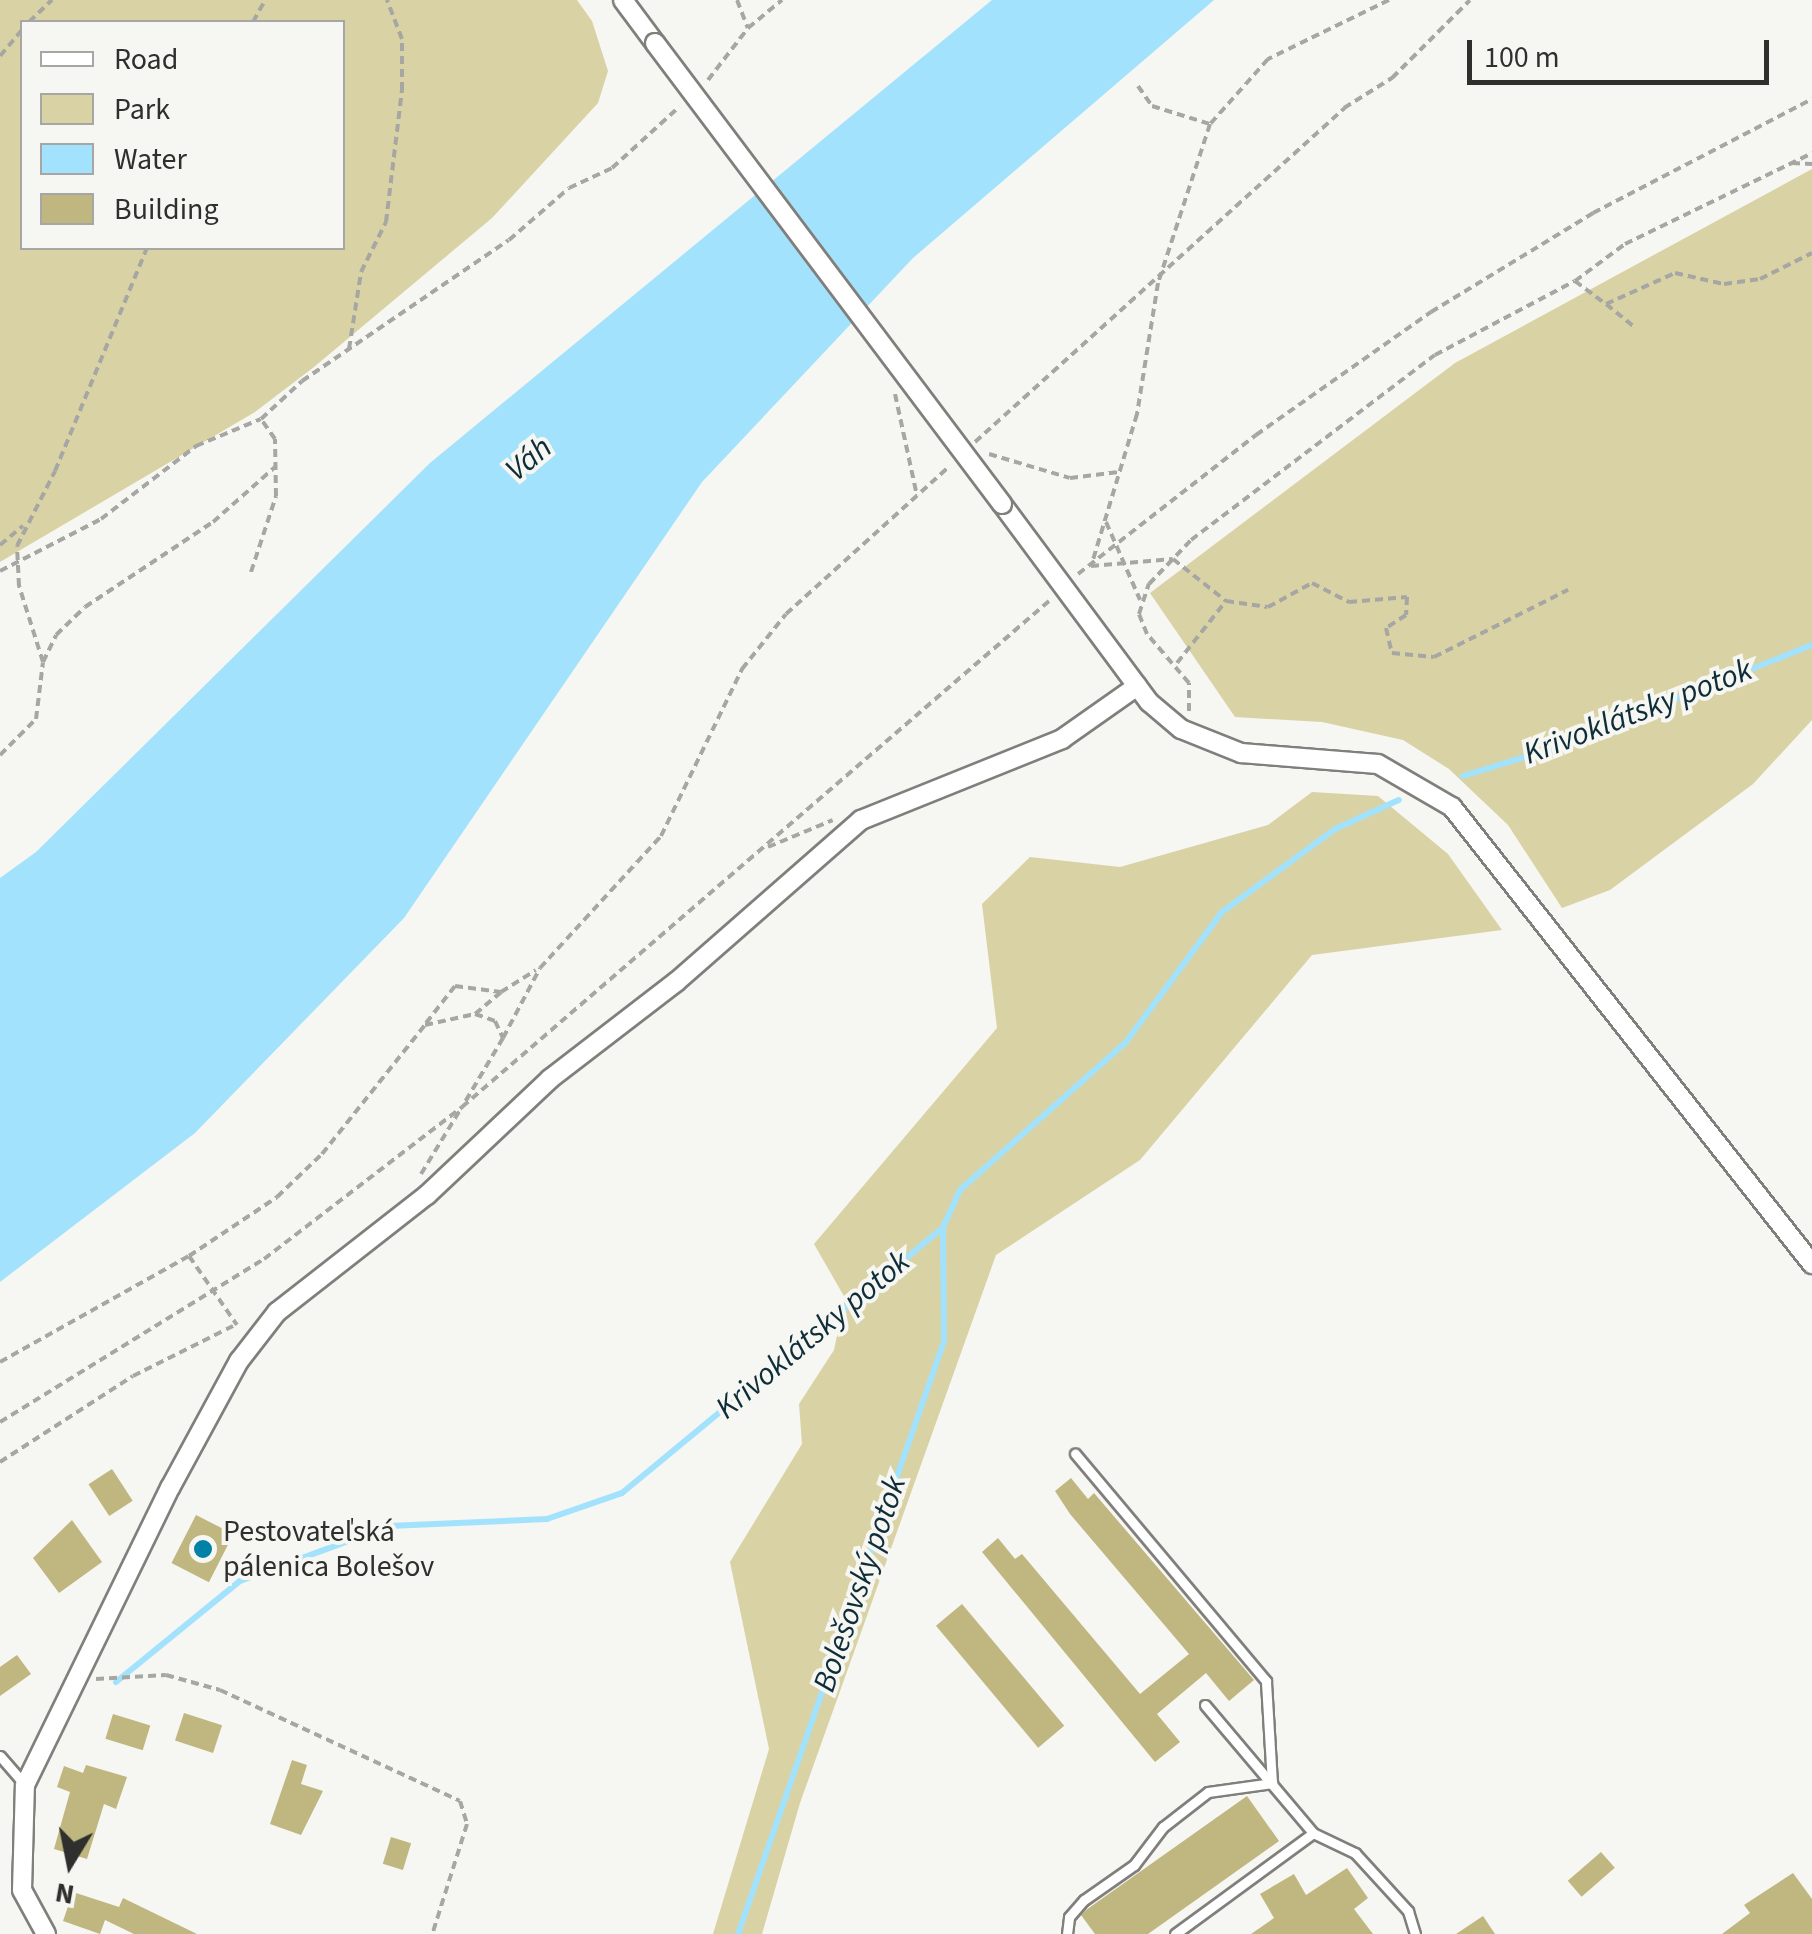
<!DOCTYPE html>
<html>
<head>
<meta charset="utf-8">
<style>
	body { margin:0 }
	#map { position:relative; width:1812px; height:1934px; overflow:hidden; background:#f6f6f2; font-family:"Source Sans 3",sans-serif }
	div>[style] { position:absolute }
	.green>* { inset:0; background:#d9d2a4 }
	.water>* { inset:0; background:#a3e2fc }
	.stream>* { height:6px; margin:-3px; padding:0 3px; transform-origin:3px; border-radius:3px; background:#a3e2fc }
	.building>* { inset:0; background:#bfb680; transform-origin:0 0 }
	.path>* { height:4px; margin-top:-2px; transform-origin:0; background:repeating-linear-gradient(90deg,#a6a6a3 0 8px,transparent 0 13px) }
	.roads { filter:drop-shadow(2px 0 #807f7c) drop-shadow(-2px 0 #807f7c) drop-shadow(0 2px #807f7c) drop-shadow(0 -2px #807f7c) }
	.service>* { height:9px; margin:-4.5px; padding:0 4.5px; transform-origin:4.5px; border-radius:4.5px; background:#fff }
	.minor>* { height:18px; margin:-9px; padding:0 9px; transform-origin:9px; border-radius:9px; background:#fff }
	.bridges { filter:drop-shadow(2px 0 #807f7c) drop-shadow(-2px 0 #807f7c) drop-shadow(0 2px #807f7c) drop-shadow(0 -2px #807f7c) }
	.minor-bridge>* { height:18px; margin:-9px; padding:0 9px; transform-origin:9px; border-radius:9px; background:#fff }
	.dots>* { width:28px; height:28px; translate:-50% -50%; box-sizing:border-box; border:5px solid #f6f6f2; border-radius:50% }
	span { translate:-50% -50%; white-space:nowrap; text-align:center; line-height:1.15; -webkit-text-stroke:8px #f6f6f2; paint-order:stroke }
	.poi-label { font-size:30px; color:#2f2f2e }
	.left { translate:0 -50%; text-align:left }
	.water-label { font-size:32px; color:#0f2d39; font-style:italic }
	.legend { position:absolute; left:20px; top:20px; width:325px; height:230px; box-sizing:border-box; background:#f6f6f2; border:2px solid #a6a6a4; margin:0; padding:12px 18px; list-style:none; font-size:30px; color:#2f2f2e }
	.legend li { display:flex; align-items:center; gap:20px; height:50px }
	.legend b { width:50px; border:2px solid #a6a6a4 }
	.north { position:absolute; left:20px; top:1814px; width:100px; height:100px; -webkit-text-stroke:8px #f6f6f2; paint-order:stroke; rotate:190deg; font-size:28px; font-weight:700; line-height:40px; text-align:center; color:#2f2f2e }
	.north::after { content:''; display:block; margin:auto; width:35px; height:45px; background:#2f2f2e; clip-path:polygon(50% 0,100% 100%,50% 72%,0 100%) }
	.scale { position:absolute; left:1467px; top:40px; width:302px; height:45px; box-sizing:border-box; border:5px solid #2f2f2e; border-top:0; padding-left:12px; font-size:30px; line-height:35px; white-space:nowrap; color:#2f2f2e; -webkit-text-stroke:8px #f6f6f2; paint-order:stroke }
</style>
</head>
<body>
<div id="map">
	<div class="green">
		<i style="clip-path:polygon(evenodd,0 0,577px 0,592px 21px,608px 71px,598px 103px,492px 218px,314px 367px,255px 412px,0 562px,0 0,342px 22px,342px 248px,22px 248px,22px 22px,342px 22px)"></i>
		<i style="clip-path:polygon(1812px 169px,1812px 720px,1753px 784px,1610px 890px,1562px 908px,1508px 825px,1449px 769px,1403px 740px,1322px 722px,1235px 717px,1150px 593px,1455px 363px)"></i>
		<i style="clip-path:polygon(1312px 792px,1378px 796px,1448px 854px,1502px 930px,1312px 955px,1140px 1160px,996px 1255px,800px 1803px,762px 1934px,713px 1934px,769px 1749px,730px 1562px,802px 1444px,799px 1404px,834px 1350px,845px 1298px,814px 1244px,997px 1028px,982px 904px,1030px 857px,1120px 867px,1268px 825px)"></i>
	</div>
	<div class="water">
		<i style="clip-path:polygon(992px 0,1214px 0,913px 258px,702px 482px,404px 918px,195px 1133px,0 1282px,0 878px,36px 852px,430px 463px)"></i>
	</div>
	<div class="stream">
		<i style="left:1463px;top:776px;width:95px;rotate:-17.1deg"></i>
		<i style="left:1554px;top:748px;width:278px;rotate:-21.8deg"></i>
		<i style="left:116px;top:1682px;width:160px;rotate:-39.2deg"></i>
		<i style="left:240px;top:1581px;width:159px;rotate:-20.3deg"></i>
		<i style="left:389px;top:1526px;width:158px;rotate:-2.5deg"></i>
		<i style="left:547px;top:1519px;width:79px;rotate:-19.1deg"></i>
		<i style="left:622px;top:1493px;width:417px;rotate:-39.6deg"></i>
		<i style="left:943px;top:1227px;width:41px;rotate:-65.3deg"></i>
		<i style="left:960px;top:1190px;width:222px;rotate:-41.7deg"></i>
		<i style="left:1126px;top:1042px;width:162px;rotate:-53.6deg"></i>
		<i style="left:1222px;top:912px;width:140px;rotate:-36.3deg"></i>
		<i style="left:1335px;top:829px;width:70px;rotate:-24.4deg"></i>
		<i style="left:738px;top:1934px;width:628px;rotate:-70.84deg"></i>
		<i style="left:944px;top:1341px;width:114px;rotate:-90.5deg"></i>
	</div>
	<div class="building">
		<i style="left:112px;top:1469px;width:38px;height:28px;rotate:57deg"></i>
		<i style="clip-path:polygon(1071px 1478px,1088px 1499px,1094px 1493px,1254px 1680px,1229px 1701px,1206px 1673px,1157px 1714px,1180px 1742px,1155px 1762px,982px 1552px,998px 1538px,1015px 1559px,1022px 1554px,1140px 1694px,1189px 1654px,1070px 1514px,1055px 1491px)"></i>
		<i style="left:196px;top:1515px;width:42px;height:54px;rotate:27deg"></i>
		<i style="clip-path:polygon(72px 1520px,102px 1562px,59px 1593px,33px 1558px)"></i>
		<i style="left:962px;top:1604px;width:159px;height:34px;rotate:50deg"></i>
		<i style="clip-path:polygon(17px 1655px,31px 1674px,0 1696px,0 1667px)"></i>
		<i style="left:184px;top:1713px;width:40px;height:29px;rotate:18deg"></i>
		<i style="left:113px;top:1714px;width:39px;height:26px;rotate:17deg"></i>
		<i style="clip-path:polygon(292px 1760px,307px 1765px,301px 1784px,323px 1791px,301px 1835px,270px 1824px)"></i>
		<i style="clip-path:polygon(86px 1765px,127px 1777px,116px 1809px,104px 1804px,87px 1859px,54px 1849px,70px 1792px,57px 1787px,64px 1766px,83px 1773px)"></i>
		<i style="clip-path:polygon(1247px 1796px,1279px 1841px,1148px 1934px,1095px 1934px,1081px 1915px,1086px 1910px)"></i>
		<i style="left:391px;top:1837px;width:21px;height:28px;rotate:17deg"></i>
		<i style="left:1601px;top:1852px;width:21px;height:44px;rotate:49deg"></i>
		<i style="clip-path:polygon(1347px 1868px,1368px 1898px,1354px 1909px,1373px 1934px,1251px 1934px,1274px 1918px,1260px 1894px,1294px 1874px,1306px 1895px)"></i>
		<i style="clip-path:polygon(1793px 1873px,1812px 1899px,1812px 1934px,1722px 1934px,1750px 1913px,1744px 1905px)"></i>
		<i style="clip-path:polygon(73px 1892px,119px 1907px,123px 1898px,197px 1934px,134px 1934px,105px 1920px,100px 1934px,63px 1921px)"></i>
		<i style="clip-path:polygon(1483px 1916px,1495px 1934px,1456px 1934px)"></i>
	</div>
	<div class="path">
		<i style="left:737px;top:0;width:30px;rotate:69deg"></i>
		<i style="left:1389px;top:0;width:135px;rotate:154deg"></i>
		<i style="left:1268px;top:59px;width:87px;rotate:131.7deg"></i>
		<i style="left:1210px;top:124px;width:167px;rotate:108.1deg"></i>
		<i style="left:1158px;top:283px;width:133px;rotate:99.1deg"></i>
		<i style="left:1137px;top:414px;width:159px;rotate:106.8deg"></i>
		<i style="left:1091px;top:566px;width:82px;rotate:-4.9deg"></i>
		<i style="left:1173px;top:559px;width:68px;rotate:38.4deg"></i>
		<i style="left:1226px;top:601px;width:42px;rotate:8.1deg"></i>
		<i style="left:1268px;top:607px;width:50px;rotate:-28.6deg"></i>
		<i style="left:1312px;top:583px;width:42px;rotate:27.2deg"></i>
		<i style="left:1349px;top:602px;width:58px;rotate:-4.9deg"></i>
		<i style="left:1407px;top:597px;width:18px;rotate:93deg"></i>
		<i style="left:1406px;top:615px;width:24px;rotate:147deg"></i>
		<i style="left:1386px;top:628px;width:26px;rotate:77deg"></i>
		<i style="left:1392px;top:653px;width:42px;rotate:5.4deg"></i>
		<i style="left:1434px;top:657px;width:150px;rotate:-26.6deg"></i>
		<i style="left:29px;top:22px;width:32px;rotate:-44deg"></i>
		<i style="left:253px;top:22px;width:25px;rotate:-61deg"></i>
		<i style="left:0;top:56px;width:34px;rotate:-50deg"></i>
		<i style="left:708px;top:80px;width:66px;rotate:-52.4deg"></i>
		<i style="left:748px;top:28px;width:44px;rotate:-39.5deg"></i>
		<i style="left:1138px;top:86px;width:24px;rotate:55deg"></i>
		<i style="left:1152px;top:106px;width:61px;rotate:17.2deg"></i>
		<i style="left:1792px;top:163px;width:20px;rotate:3deg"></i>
		<i style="left:1575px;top:281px;width:39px;rotate:37deg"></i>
		<i style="left:1606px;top:304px;width:76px;rotate:-24.2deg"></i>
		<i style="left:1675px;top:273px;width:50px;rotate:12.7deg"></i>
		<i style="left:1724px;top:284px;width:36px;rotate:-8deg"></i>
		<i style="left:1760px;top:279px;width:58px;rotate:-26.6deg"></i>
		<i style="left:1606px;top:304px;width:36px;rotate:39deg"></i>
		<i style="left:349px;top:349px;width:78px;rotate:-81.1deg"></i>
		<i style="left:361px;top:272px;width:56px;rotate:-63.4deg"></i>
		<i style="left:386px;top:222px;width:133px;rotate:-83.1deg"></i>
		<i style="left:402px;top:90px;width:51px;rotate:-90deg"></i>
		<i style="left:402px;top:39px;width:42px;rotate:-111deg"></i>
		<i style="left:895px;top:394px;width:104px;rotate:77.8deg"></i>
		<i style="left:975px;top:442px;width:498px;rotate:-42.1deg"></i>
		<i style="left:1344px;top:108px;width:57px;rotate:-32deg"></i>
		<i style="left:1392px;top:78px;width:110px;rotate:-45deg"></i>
		<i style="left:989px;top:454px;width:84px;rotate:16.5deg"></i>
		<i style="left:1070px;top:478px;width:49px;rotate:-7deg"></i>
		<i style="left:1106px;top:522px;width:85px;rotate:66.4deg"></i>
		<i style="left:0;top:545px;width:30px;rotate:-40deg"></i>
		<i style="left:0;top:571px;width:114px;rotate:-27.2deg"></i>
		<i style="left:101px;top:519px;width:120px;rotate:-37.5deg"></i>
		<i style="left:196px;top:446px;width:70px;rotate:-22.6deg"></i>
		<i style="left:261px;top:419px;width:56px;rotate:-42.8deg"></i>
		<i style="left:302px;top:381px;width:250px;rotate:-34.3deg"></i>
		<i style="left:509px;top:240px;width:79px;rotate:-40.9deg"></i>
		<i style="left:569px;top:188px;width:47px;rotate:-24.9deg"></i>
		<i style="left:612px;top:168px;width:91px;rotate:-42.3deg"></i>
		<i style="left:251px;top:572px;width:80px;rotate:-71.8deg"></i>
		<i style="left:276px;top:496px;width:57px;rotate:-91deg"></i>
		<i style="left:275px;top:439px;width:24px;rotate:-125deg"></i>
		<i style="left:1078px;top:574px;width:226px;rotate:-38deg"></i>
		<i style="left:1256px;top:435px;width:214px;rotate:-35.1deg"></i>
		<i style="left:1431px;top:312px;width:190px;rotate:-31.4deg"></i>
		<i style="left:1593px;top:213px;width:247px;rotate:-27.5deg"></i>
		<i style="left:43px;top:662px;width:80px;rotate:-107.5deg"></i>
		<i style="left:19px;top:586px;width:40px;rotate:-92.9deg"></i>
		<i style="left:17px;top:546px;width:84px;rotate:-63.1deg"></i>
		<i style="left:55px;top:471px;width:241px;rotate:-67.6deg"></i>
		<i style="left:1177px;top:663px;width:79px;rotate:-51.7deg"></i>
		<i style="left:1189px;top:711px;width:28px;rotate:-90deg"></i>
		<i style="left:1189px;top:683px;width:65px;rotate:-130.6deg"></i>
		<i style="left:1147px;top:634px;width:22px;rotate:-112deg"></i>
		<i style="left:1139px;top:614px;width:32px;rotate:-72deg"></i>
		<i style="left:1149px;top:584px;width:61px;rotate:-46.3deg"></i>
		<i style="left:1191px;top:540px;width:306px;rotate:-37.2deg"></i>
		<i style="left:1435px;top:355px;width:158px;rotate:-27.9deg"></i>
		<i style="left:1575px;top:281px;width:62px;rotate:-36.5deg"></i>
		<i style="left:1625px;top:244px;width:208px;rotate:-25.9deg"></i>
		<i style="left:0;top:755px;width:51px;rotate:-45deg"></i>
		<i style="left:36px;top:719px;width:57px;rotate:-83deg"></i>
		<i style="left:43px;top:662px;width:30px;rotate:-64deg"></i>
		<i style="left:56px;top:635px;width:40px;rotate:-44deg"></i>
		<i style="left:85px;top:607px;width:154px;rotate:-33.6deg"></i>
		<i style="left:213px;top:522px;width:84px;rotate:-41.6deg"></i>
		<i style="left:768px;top:847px;width:70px;rotate:-22.6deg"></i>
		<i style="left:475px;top:1014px;width:34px;rotate:-40deg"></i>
		<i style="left:426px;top:1023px;width:47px;rotate:-51.9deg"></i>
		<i style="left:455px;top:986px;width:46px;rotate:7.4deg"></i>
		<i style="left:501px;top:992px;width:41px;rotate:-32.2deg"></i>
		<i style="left:503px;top:1038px;width:79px;rotate:-62.1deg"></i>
		<i style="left:540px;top:968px;width:179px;rotate:-47.5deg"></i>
		<i style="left:661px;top:836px;width:186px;rotate:-64.1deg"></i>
		<i style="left:742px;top:669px;width:70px;rotate:-51.3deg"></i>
		<i style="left:786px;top:614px;width:221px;rotate:-42.1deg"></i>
		<i style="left:421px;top:1174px;width:75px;rotate:-58.6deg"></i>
		<i style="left:189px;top:1256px;width:84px;rotate:55.2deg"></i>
		<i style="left:0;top:1362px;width:217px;rotate:-29.3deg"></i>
		<i style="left:189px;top:1256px;width:106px;rotate:-33.8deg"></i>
		<i style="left:277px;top:1197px;width:62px;rotate:-43.7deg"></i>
		<i style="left:322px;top:1154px;width:165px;rotate:-51.4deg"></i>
		<i style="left:425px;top:1025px;width:51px;rotate:-12.4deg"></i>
		<i style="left:475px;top:1014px;width:21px;rotate:19deg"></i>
		<i style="left:495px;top:1021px;width:19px;rotate:65deg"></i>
		<i style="left:503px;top:1038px;width:74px;rotate:120.7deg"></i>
		<i style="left:0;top:1422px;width:310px;rotate:-31.7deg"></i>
		<i style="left:264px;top:1259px;width:250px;rotate:-37.5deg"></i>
		<i style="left:462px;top:1107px;width:775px;rotate:-40.76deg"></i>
		<i style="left:0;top:1462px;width:158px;rotate:-32.9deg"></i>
		<i style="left:133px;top:1376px;width:114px;rotate:-26.6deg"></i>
		<i style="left:96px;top:1679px;width:70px;rotate:-3.3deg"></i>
		<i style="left:166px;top:1675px;width:56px;rotate:15.5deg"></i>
		<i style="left:220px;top:1690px;width:264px;rotate:24.8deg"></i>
		<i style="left:460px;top:1801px;width:24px;rotate:73deg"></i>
		<i style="left:467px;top:1824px;width:113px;rotate:107.5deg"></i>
	</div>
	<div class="roads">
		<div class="service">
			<i style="left:1205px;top:1705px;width:167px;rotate:49.8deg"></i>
			<i style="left:1313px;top:1833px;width:47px;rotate:25.5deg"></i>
			<i style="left:1355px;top:1853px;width:79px;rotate:47.6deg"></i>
			<i style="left:1408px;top:1911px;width:24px;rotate:73deg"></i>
			<i style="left:0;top:1756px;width:38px;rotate:49deg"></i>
			<i style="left:1067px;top:1934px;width:17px;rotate:-83deg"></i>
			<i style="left:1069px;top:1917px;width:23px;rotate:-49deg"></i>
			<i style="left:1084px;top:1900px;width:61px;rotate:-35deg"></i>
			<i style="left:1134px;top:1865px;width:48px;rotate:-52.7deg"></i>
			<i style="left:1163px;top:1827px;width:57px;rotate:-37.9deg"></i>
			<i style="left:1208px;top:1792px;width:65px;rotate:-8deg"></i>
			<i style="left:1272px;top:1783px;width:102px;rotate:-93.4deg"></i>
			<i style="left:1266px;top:1681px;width:297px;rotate:-130deg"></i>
			<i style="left:1175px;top:1934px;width:171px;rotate:-36.2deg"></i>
		</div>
		<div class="minor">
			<i style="left:623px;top:0;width:54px;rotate:53.3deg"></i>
			<i style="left:1002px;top:504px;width:247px;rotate:53.4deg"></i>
			<i style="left:1149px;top:702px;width:42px;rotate:40.2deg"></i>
			<i style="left:1181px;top:729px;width:65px;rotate:21.8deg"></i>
			<i style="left:1241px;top:753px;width:137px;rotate:4.6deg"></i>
			<i style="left:1378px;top:764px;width:86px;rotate:30.2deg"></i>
			<i style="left:1452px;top:807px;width:582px;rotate:51.77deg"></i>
			<i style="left:46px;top:1934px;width:50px;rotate:-118.6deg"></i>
			<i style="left:22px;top:1890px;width:105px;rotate:-88.4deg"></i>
			<i style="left:25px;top:1785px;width:331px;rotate:-64deg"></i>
			<i style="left:170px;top:1488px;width:145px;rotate:-61.5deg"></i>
			<i style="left:239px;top:1361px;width:62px;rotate:-52.2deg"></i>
			<i style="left:277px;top:1312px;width:190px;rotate:-38deg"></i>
			<i style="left:427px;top:1195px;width:169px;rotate:-43.3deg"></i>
			<i style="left:550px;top:1079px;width:159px;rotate:-37.6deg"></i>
			<i style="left:676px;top:982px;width:246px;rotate:-41.2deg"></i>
			<i style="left:861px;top:820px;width:217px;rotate:-21.9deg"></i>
			<i style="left:1062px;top:739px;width:92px;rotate:-35.2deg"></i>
		</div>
	</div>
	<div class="bridges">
		<div class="minor-bridge">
			<i style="left:655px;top:43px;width:577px;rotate:53.03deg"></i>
		</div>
	</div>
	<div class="dots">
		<i style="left:203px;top:1549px;background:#0081a5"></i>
	</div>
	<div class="poi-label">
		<span class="left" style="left:223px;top:1549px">Pestovateľská<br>pálenica Bolešov</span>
	</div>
	<div class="water-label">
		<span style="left:529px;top:459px;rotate:-40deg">Váh</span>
		<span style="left:1638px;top:712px;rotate:-21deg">Krivoklátsky potok</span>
		<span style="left:813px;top:1335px;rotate:-40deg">Krivoklátsky potok</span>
		<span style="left:860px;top:1584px;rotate:-71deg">Bolešovský potok</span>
	</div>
	<ul class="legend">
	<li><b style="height:12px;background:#fff"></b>Road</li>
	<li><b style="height:28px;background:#d9d2a4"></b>Park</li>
	<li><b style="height:28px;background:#a3e2fc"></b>Water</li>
	<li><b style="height:28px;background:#bfb680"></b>Building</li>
	</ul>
	<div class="north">N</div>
	<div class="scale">100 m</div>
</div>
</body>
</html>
